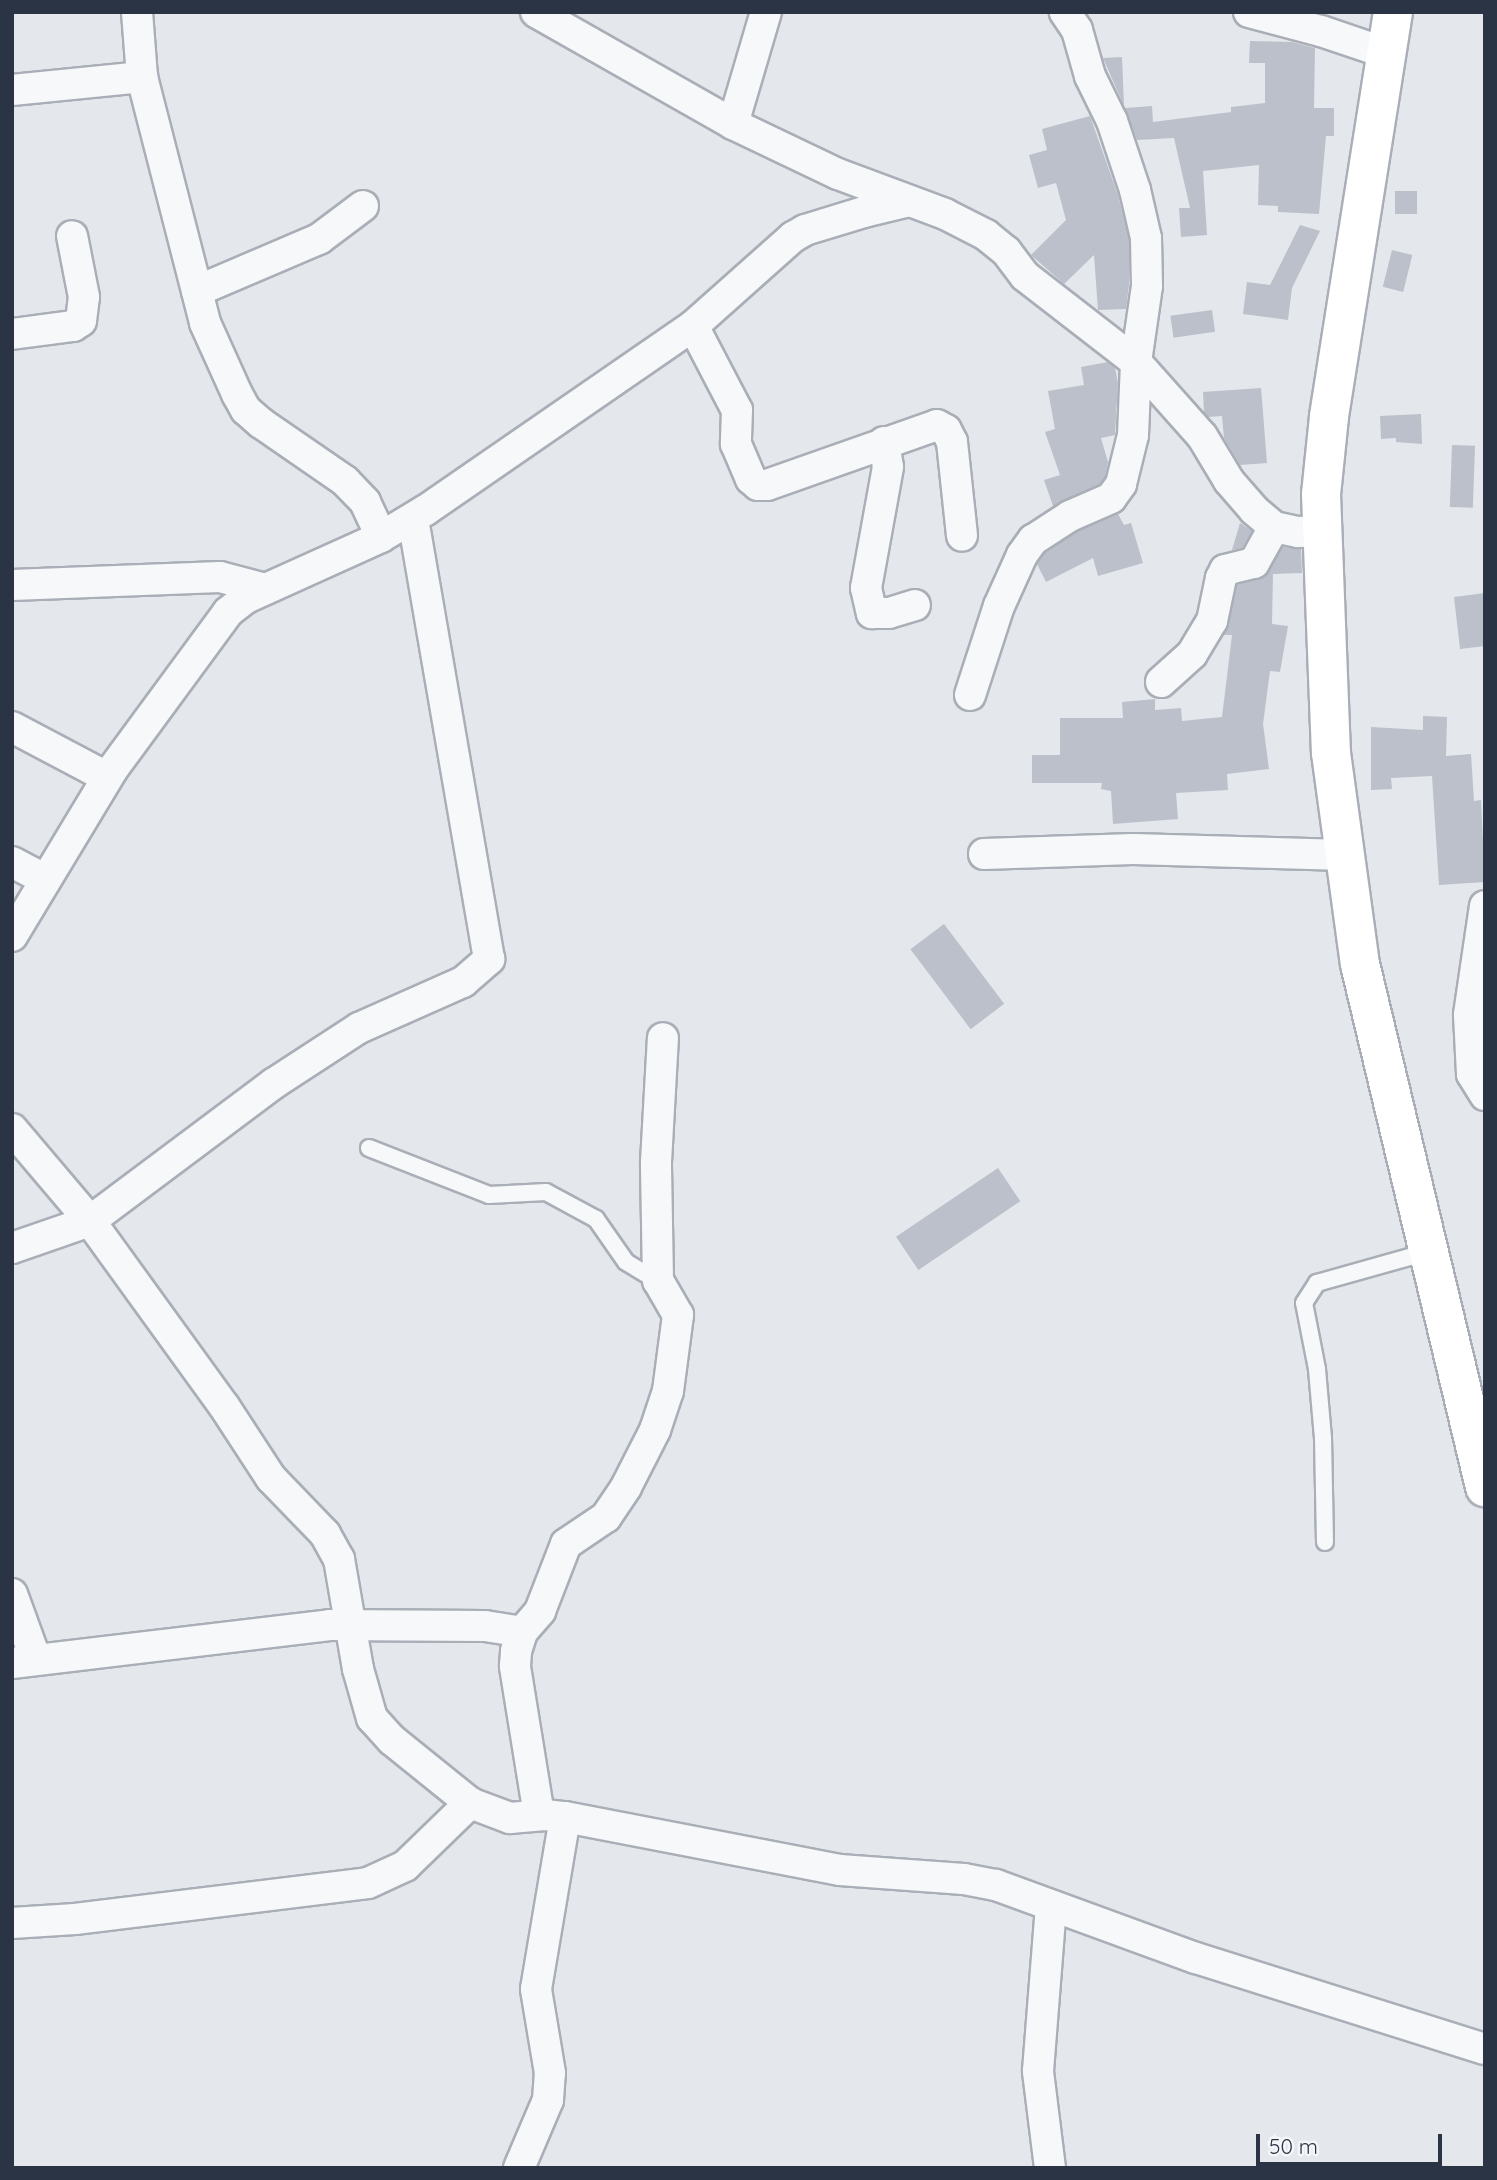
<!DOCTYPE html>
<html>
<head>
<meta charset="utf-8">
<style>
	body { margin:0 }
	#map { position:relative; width:1497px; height:2180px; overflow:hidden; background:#e4e7ec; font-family:Quicksand,sans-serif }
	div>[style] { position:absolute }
	.building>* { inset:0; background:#bbc0ca; transform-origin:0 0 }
	.roads { filter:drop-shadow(2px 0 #a9aeb7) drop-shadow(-2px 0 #a9aeb7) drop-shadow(0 2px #a9aeb7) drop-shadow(0 -2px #a9aeb7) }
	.lane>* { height:16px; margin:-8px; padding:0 8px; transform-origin:8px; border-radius:8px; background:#f7f8fa }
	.street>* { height:30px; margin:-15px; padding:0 15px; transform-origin:15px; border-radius:15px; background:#f7f8fa }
	.secondary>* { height:38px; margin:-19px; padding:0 19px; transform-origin:19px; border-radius:19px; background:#fff }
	span { translate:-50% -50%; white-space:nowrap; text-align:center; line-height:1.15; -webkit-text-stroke:5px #f4f6f9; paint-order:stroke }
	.frame { position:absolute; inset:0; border:14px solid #2b3445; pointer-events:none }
	.scale { position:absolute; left:1256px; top:2134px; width:186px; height:32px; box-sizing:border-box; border:4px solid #2b3445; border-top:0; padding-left:9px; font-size:21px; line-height:24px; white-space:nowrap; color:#2b3445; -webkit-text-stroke:5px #f4f6f9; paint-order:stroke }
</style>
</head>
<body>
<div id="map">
	<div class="building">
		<i style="clip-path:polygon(1250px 41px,1292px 42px,1315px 48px,1314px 108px,1334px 108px,1334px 136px,1326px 136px,1319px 214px,1278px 212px,1278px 206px,1258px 205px,1259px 165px,1203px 171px,1207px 235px,1181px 237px,1179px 208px,1190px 208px,1174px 138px,1137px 140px,1125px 108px,1152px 106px,1153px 122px,1231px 112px,1231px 107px,1265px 103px,1265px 63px,1249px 63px)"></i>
		<i style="clip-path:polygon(1122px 57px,1124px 106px,1103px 58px)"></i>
		<i style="clip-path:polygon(1090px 116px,1118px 195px,1129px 240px,1129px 285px,1126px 309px,1098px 310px,1094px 255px,1064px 284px,1031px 255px,1066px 220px,1056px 183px,1038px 188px,1029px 155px,1047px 150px,1042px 129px)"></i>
		<i style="left:1395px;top:191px;width:22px;height:23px"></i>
		<i style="clip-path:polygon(1300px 225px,1320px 231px,1292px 288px,1288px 320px,1243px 314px,1247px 282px,1270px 285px)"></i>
		<i style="left:1392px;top:250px;width:21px;height:38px;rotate:14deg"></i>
		<i style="left:1212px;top:310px;width:22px;height:42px;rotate:82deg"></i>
		<i style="clip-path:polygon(1108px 362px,1115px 368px,1118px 383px,1115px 435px,1101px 438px,1108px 462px,1105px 477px,1100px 484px,1053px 506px,1044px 480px,1060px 475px,1045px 432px,1055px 429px,1048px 391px,1084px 385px,1081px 367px)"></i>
		<i style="clip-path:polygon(1261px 388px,1267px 463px,1240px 465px,1224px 438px,1222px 416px,1208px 417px,1204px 412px,1203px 392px)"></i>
		<i style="clip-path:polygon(1421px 414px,1422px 444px,1396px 442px,1396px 438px,1381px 439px,1380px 416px)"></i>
		<i style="left:1452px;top:445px;width:23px;height:62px;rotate:2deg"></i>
		<i style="clip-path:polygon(1118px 514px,1124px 525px,1131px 523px,1143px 563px,1098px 576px,1093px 558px,1046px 582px,1037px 564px,1045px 553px,1078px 531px)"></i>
		<i style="clip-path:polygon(1240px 523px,1252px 531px,1242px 548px,1232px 550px)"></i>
		<i style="clip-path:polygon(1283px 547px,1301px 549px,1302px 573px,1273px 574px,1272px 624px,1288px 626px,1280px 672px,1270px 671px,1263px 724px,1269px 769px,1227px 774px,1228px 790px,1176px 793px,1178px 819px,1113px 824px,1111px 791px,1101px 789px,1102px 783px,1032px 783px,1032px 755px,1060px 755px,1060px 718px,1123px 718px,1122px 702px,1155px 699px,1155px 710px,1181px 708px,1182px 721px,1222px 717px,1232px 635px,1224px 635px,1237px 585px,1265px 577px)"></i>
		<i style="clip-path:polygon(1485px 593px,1485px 646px,1460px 649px,1454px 597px)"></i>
		<i style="clip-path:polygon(1423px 716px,1447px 717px,1446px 756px,1471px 754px,1474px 801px,1481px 800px,1485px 882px,1439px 885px,1432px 776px,1391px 778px,1392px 789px,1371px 790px,1371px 727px,1423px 730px)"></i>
		<i style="left:944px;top:924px;width:100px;height:42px;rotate:53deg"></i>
		<i style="left:998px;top:1168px;width:40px;height:123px;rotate:56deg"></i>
	</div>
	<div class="roads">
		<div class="lane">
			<i style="left:369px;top:1148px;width:129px;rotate:21.4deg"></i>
			<i style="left:489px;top:1195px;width:57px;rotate:-3deg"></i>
			<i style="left:546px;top:1192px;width:57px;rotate:28.4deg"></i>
			<i style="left:596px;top:1219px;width:52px;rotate:55.1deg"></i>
			<i style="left:626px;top:1262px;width:37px;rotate:31deg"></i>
			<i style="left:1325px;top:1542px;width:104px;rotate:-91.1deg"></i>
			<i style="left:1323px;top:1438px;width:69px;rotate:-95deg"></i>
			<i style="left:1317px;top:1369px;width:67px;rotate:-101.1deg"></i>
			<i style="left:1304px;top:1303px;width:24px;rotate:-57deg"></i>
			<i style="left:1317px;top:1283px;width:114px;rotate:-15.7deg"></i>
		</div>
		<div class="street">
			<i style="left:137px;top:12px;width:65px;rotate:85.6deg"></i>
			<i style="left:142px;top:77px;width:254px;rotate:75.6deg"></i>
			<i style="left:205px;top:323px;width:78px;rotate:65.7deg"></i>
			<i style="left:237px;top:394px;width:18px;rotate:61deg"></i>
			<i style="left:246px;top:410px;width:20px;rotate:41deg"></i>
			<i style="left:261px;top:423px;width:102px;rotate:34.6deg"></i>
			<i style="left:345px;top:481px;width:29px;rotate:46deg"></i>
			<i style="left:365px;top:502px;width:38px;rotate:65deg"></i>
			<i style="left:536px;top:12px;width:227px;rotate:29.6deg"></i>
			<i style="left:733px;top:124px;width:116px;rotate:25.5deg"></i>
			<i style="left:838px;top:174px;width:114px;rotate:20.5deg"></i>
			<i style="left:945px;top:214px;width:46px;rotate:27.1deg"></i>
			<i style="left:986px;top:235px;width:26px;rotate:39deg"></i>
			<i style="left:1006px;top:251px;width:31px;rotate:53deg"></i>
			<i style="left:1025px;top:276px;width:140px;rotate:37.8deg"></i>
			<i style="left:1136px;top:362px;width:99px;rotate:48.3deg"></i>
			<i style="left:1202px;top:436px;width:52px;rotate:59deg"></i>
			<i style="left:1229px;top:481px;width:38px;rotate:49deg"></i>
			<i style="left:1254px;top:510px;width:26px;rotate:40deg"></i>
			<i style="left:1274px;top:527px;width:25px;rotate:12deg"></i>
			<i style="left:1298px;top:532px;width:24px;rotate:-2deg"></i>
			<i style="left:1249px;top:12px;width:74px;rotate:14.8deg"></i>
			<i style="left:1321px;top:31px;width:69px;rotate:18.7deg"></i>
			<i style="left:12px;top:90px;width:131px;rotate:-5.7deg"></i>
			<i style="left:733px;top:124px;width:117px;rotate:-73.6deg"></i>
			<i style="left:197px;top:291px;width:133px;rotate:-23.1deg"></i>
			<i style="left:319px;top:239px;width:55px;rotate:-36.9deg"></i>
			<i style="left:693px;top:326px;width:95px;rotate:62.4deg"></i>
			<i style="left:737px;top:410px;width:34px;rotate:92deg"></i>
			<i style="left:736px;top:444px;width:38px;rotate:67deg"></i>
			<i style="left:751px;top:479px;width:9px;rotate:41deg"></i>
			<i style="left:758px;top:485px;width:9px"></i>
			<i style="left:767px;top:485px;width:180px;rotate:-19.4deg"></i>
			<i style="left:937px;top:425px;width:10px;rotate:29deg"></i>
			<i style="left:946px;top:430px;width:13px;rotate:63deg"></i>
			<i style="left:952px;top:442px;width:94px;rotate:83.9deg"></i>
			<i style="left:12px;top:334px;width:62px;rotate:-7.5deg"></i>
			<i style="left:73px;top:326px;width:9px;rotate:-32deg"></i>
			<i style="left:81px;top:321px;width:24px;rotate:-83deg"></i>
			<i style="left:84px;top:297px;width:62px;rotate:-101.1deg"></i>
			<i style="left:884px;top:442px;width:25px;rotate:81deg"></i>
			<i style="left:888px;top:467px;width:123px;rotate:100.3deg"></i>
			<i style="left:866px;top:588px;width:26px;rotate:77deg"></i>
			<i style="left:872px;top:613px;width:17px"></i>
			<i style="left:889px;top:613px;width:27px;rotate:-17deg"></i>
			<i style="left:12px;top:585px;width:208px;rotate:-2.2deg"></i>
			<i style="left:220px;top:577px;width:47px;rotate:14.9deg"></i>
			<i style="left:1161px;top:682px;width:42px;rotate:-42.1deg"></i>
			<i style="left:1192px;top:654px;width:39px;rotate:-59deg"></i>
			<i style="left:1212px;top:621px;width:44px;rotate:-78.2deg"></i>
			<i style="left:1221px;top:578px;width:9px;rotate:-63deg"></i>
			<i style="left:1225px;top:570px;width:30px;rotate:-14deg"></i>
			<i style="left:1254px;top:563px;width:41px;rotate:-60.9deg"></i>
			<i style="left:970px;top:695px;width:94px;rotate:-72deg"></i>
			<i style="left:999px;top:606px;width:56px;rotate:-65.7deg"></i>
			<i style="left:1022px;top:555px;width:19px;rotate:-54deg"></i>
			<i style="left:1033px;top:540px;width:44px;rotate:-33deg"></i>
			<i style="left:1070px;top:516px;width:45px;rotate:-23.7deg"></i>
			<i style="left:1111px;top:498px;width:17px;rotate:-54deg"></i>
			<i style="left:1121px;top:484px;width:50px;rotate:-76.2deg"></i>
			<i style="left:1133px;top:435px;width:73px;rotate:-87.6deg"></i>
			<i style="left:1136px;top:362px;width:77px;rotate:-81.8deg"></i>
			<i style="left:1147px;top:286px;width:48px;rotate:-91.2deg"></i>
			<i style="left:1146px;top:238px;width:49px;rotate:-102.9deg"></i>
			<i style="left:1135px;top:190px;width:73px;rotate:-108.4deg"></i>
			<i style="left:1112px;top:121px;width:50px;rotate:-116.1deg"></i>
			<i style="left:1090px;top:76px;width:48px;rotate:-105.8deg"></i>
			<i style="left:1077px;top:30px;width:22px;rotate:-124deg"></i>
			<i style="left:12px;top:727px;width:107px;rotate:27.8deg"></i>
			<i style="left:984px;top:854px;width:149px;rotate:-1.9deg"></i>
			<i style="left:1133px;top:849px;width:212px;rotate:1.6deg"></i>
			<i style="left:12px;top:862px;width:38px;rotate:28deg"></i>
			<i style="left:1485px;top:906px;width:110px;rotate:98.4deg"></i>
			<i style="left:1469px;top:1015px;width:59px;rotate:87.1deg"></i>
			<i style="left:1472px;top:1074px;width:25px;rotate:58deg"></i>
			<i style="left:12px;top:936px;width:194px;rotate:-58.9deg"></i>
			<i style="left:112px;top:770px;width:196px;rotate:-53.7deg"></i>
			<i style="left:228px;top:612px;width:23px;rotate:-38deg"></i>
			<i style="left:246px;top:598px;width:148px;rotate:-24.3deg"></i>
			<i style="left:381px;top:537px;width:52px;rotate:-31deg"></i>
			<i style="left:426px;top:510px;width:324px;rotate:-34.6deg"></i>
			<i style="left:693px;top:326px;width:134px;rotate:-41.7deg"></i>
			<i style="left:793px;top:237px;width:14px;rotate:-30deg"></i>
			<i style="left:805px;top:230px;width:62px;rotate:-17deg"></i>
			<i style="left:864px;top:212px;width:46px;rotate:-13.7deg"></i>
			<i style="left:12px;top:1129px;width:121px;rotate:49.7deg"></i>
			<i style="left:90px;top:1221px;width:228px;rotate:54.1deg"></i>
			<i style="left:224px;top:1406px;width:86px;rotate:56.9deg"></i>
			<i style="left:271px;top:1478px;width:78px;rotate:46deg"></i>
			<i style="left:325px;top:1534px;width:29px;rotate:61deg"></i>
			<i style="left:339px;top:1559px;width:112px;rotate:80.2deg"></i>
			<i style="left:358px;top:1669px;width:51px;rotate:74.1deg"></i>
			<i style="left:372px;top:1718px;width:30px;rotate:48deg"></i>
			<i style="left:392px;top:1740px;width:100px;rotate:38.9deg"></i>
			<i style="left:470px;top:1803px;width:43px;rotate:20.6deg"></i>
			<i style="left:510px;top:1818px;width:35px;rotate:-5deg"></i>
			<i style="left:545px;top:1815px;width:20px;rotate:6deg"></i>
			<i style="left:565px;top:1817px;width:280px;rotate:10.9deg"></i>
			<i style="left:840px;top:1870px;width:124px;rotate:4.2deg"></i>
			<i style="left:964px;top:1879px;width:33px;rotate:11deg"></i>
			<i style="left:996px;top:1885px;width:213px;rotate:20.1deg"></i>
			<i style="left:1196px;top:1958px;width:303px;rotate:17.5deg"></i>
			<i style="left:12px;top:1248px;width:83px;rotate:-19.1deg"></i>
			<i style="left:90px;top:1221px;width:229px;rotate:-36.8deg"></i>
			<i style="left:273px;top:1084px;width:103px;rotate:-33.1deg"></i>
			<i style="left:359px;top:1028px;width:114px;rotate:-23.9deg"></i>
			<i style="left:463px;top:982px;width:35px;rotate:-41deg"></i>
			<i style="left:489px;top:959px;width:447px;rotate:-99.8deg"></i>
			<i style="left:12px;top:1594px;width:70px;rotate:70deg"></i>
			<i style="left:12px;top:1663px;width:320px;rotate:-6.8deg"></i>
			<i style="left:330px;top:1625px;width:155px;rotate:0.4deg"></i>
			<i style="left:485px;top:1626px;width:37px;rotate:9deg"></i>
			<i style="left:539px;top:1815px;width:151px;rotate:-99.2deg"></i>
			<i style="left:515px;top:1666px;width:15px;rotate:-86deg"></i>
			<i style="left:516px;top:1651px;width:20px;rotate:-72deg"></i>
			<i style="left:522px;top:1632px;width:28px;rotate:-49deg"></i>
			<i style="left:540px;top:1611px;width:72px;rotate:-68.8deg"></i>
			<i style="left:566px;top:1544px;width:48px;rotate:-34deg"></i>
			<i style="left:606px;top:1517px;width:36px;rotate:-56deg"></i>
			<i style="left:626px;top:1487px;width:64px;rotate:-63deg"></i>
			<i style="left:655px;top:1430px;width:41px;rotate:-71.6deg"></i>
			<i style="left:668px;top:1391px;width:77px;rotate:-82.5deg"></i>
			<i style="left:678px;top:1315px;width:39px;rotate:-120deg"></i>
			<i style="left:658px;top:1281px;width:119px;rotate:-91deg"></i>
			<i style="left:656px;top:1162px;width:124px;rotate:-86.8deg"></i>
			<i style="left:12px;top:1923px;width:63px;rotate:-3.6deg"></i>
			<i style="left:75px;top:1919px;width:295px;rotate:-7deg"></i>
			<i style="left:368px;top:1883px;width:41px;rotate:-24.7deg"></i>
			<i style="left:405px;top:1866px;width:91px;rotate:-44.1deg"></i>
			<i style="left:519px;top:2168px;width:74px;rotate:-66.9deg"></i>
			<i style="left:548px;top:2100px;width:27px;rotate:-86deg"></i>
			<i style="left:550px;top:2073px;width:85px;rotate:-99.5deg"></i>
			<i style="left:536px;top:1989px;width:174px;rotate:-80.4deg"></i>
			<i style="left:1050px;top:2168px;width:98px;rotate:-97.1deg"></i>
			<i style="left:1038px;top:2071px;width:166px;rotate:-85.5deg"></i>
		</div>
		<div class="secondary">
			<i style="left:1393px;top:12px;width:410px;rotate:99deg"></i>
			<i style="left:1329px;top:417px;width:77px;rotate:95.9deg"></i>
			<i style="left:1321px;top:494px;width:259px;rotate:87.8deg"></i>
			<i style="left:1331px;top:753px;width:213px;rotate:82.2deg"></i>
			<i style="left:1360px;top:964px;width:538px;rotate:76.56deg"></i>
		</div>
	</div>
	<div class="frame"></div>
	<div class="scale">50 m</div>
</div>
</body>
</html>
